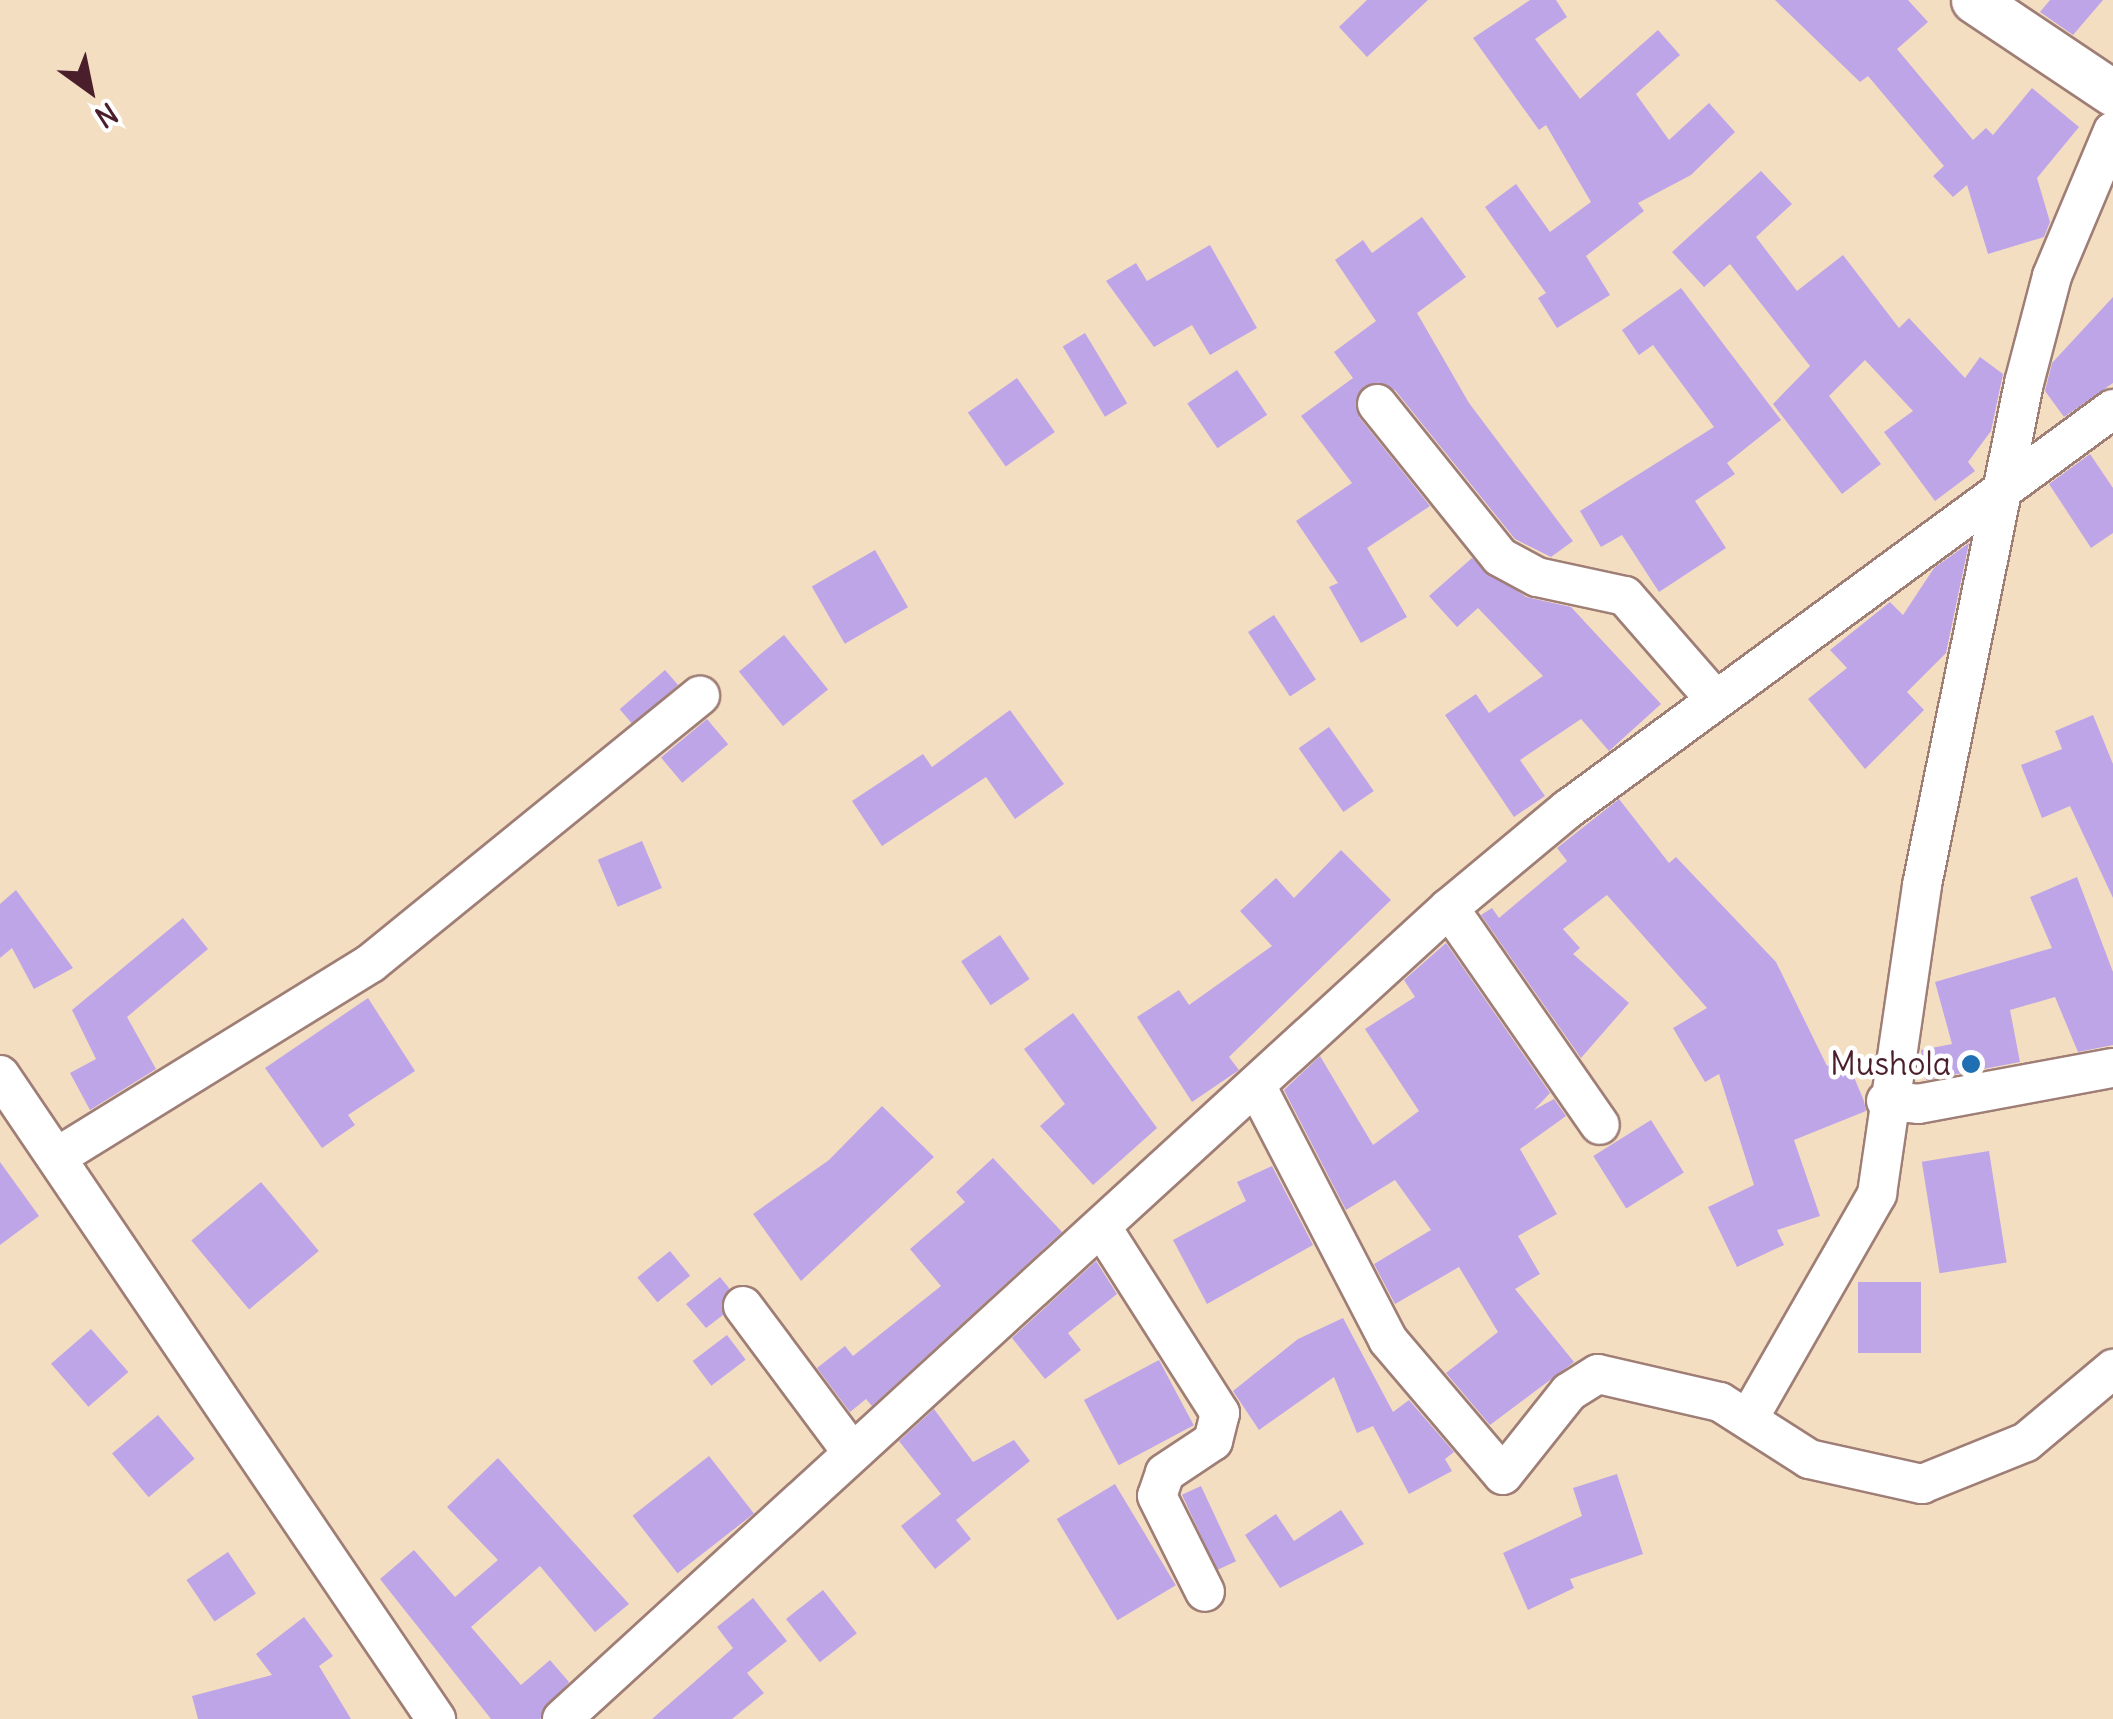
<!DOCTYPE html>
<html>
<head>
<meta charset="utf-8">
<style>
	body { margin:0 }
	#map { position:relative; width:2113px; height:1719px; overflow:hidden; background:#f4dec2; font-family:Delius,sans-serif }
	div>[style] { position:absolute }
	.building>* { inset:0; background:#bea5e7; transform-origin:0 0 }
	.roads { filter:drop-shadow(2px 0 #9f7e76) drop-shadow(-2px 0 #9f7e76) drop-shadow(0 2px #9f7e76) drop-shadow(0 -2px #9f7e76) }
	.minor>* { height:38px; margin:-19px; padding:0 19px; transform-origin:19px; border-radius:19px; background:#fff }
	.tertiary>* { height:45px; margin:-22.5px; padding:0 22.5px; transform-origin:22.5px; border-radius:22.5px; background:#fff }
	.dots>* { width:28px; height:28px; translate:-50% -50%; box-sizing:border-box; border:5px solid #fff; border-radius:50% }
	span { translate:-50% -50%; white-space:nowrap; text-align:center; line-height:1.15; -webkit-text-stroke:9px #fff; paint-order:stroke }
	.poi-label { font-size:32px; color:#4a1f2b }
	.right { translate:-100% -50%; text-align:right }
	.north { position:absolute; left:40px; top:40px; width:100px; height:100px; -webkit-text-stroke:8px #fff; paint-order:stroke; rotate:147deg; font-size:28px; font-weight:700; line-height:40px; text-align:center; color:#4a1f2b }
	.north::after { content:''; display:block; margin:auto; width:35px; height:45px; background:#4a1f2b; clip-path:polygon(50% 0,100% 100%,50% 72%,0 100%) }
</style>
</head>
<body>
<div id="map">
	<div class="building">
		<i style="clip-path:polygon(1367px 0,1428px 0,1367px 57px,1339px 27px)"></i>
		<i style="clip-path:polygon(1530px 0,1556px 0,1567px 17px,1535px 39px,1580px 99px,1658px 30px,1680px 55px,1636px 94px,1669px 140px,1709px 103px,1735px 132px,1691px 175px,1638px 203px,1644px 211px,1586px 256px,1610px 295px,1557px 328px,1538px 298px,1546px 293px,1485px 207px,1516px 184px,1550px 232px,1591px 202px,1546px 125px,1539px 130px,1473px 38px)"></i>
		<i style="clip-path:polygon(1775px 0,1908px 0,1928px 22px,1897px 49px,1973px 140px,1986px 128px,1993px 135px,2032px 88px,2079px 127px,2037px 178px,2050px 222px,2044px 237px,1988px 254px,1967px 185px,1953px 197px,1933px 176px,1944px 166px,1868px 76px,1860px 82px)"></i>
		<i style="clip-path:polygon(2050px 0,2103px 0,2073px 35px,2040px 12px)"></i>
		<i style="clip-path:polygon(1761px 171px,1792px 204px,1756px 237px,1797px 291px,1843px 255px,1899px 328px,1909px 318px,1965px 378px,1980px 357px,2003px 374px,1991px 431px,1968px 462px,1975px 471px,1935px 501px,1884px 432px,1913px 411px,1865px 360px,1829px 396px,1881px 464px,1842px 494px,1773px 404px,1810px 366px,1730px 264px,1704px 287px,1672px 252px)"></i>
		<i style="clip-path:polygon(1422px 217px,1466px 277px,1417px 313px,1469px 403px,1573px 541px,1551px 557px,1515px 539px,1395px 390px,1364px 386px,1359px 417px,1430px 506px,1367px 548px,1407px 617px,1361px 643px,1329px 587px,1338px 583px,1296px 521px,1352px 483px,1301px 416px,1353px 378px,1334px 352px,1376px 321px,1335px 260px,1363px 240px,1372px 253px)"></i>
		<i style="clip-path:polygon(1210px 245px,1257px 328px,1210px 355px,1192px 325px,1154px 347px,1106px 281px,1136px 263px,1147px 281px)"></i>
		<i style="clip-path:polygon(1681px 288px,1781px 420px,1727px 463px,1735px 474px,1695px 501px,1726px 548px,1659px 592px,1622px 535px,1601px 547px,1580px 511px,1714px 427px,1653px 345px,1639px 355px,1622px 330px)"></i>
		<i style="clip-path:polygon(2113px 297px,2113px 383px,2064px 417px,2045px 391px,2052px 363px)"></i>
		<i style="left:1085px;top:333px;width:82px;height:26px;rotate:59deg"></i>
		<i style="left:1237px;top:370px;width:54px;height:60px;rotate:56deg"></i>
		<i style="left:1017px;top:378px;width:66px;height:60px;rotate:55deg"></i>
		<i style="clip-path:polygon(2090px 454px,2113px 488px,2113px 533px,2091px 548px,2049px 484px)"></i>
		<i style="clip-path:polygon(1969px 543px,1946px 653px,1907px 692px,1924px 710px,1865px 769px,1808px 699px,1847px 668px,1830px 650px,1890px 602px,1903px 615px,1934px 568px)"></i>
		<i style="left:875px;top:550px;width:66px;height:73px;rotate:60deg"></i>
		<i style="clip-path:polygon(1472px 558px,1526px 597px,1571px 607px,1661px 704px,1609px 751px,1581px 719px,1520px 760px,1545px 796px,1514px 817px,1445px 715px,1476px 694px,1489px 713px,1543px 676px,1478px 608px,1457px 627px,1429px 596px)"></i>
		<i style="left:1274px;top:615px;width:77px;height:31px;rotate:57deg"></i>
		<i style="left:784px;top:635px;width:70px;height:58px;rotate:51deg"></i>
		<i style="left:665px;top:670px;width:20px;height:60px;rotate:49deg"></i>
		<i style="clip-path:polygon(1010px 710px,1064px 784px,1015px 819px,986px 777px,882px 846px,852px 801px,923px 754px,932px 767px)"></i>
		<i style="clip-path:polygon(2093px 715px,2113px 764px,2113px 898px,2070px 806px,2042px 818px,2021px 765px,2062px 749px,2055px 731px)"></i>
		<i style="left:707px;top:719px;width:33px;height:60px;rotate:50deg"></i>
		<i style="left:1329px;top:727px;width:78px;height:37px;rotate:55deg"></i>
		<i style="clip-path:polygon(1619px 799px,1669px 863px,1676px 857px,1776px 962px,1827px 1066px,1846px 1058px,1864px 1101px,1866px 1111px,1794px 1140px,1820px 1216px,1777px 1230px,1784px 1245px,1737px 1267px,1708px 1207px,1754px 1185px,1719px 1074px,1705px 1082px,1673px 1028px,1707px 1008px,1607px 895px,1563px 929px,1580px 948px,1573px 954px,1629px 1003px,1581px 1058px,1481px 915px,1492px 908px,1499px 918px,1567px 861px,1557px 848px)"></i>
		<i style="left:642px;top:841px;width:51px;height:48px;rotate:67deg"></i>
		<i style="clip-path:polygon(1341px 850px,1391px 900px,1229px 1057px,1239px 1070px,1192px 1102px,1137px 1017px,1179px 990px,1189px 1005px,1272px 946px,1240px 911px,1276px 878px,1294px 898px)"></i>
		<i style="clip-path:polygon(2077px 877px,2113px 972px,2113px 1045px,2078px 1052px,2055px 997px,2010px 1010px,2020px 1062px,1926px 1080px,1921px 1050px,1952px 1044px,1935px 982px,2052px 948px,2030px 897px)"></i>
		<i style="clip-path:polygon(16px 890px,73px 968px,34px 989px,12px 948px,0 958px,0 904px)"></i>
		<i style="clip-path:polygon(183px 918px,208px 949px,127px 1017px,156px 1069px,90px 1110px,70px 1073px,96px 1059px,72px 1010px)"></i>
		<i style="left:1000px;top:935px;width:53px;height:47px;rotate:56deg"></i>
		<i style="clip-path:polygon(1446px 943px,1550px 1093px,1534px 1110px,1554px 1099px,1566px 1116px,1520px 1149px,1557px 1214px,1518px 1236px,1540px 1274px,1515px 1289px,1574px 1362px,1490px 1425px,1446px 1373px,1498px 1332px,1459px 1267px,1395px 1304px,1374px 1264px,1431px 1230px,1395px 1180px,1346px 1210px,1284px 1090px,1320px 1056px,1373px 1145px,1419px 1111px,1365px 1029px,1415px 997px,1404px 980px)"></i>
		<i style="clip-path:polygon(368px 998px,415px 1071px,348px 1115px,355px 1125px,322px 1148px,265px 1068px)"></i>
		<i style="clip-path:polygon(1073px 1013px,1157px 1128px,1093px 1185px,1040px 1126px,1065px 1104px,1024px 1049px)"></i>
		<i style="clip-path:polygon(882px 1106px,934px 1157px,801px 1281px,753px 1214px,829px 1160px)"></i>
		<i style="left:1651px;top:1120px;width:62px;height:68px;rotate:58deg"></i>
		<i style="left:1989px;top:1151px;width:113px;height:68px;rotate:81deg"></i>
		<i style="clip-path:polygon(993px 1158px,1062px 1232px,872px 1406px,866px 1399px,850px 1412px,817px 1368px,845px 1346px,853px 1356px,941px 1286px,910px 1249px,965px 1202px,956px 1192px)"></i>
		<i style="clip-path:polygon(0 1162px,39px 1216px,0 1245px)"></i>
		<i style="clip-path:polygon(1272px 1166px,1313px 1245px,1207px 1304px,1173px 1240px,1246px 1201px,1237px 1182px)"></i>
		<i style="left:261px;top:1182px;width:90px;height:91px;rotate:50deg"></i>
		<i style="left:670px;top:1251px;width:32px;height:42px;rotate:51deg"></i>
		<i style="clip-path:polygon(1096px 1261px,1117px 1294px,1068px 1333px,1081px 1350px,1045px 1379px,1012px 1338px)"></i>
		<i style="clip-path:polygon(720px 1277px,729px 1288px,723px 1315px,706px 1328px,686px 1304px)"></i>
		<i style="left:1858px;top:1282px;width:63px;height:71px"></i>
		<i style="clip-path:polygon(1343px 1318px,1393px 1412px,1409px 1400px,1454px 1452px,1445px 1459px,1452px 1471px,1409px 1494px,1373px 1426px,1357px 1433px,1334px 1377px,1259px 1430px,1233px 1391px,1298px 1339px)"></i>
		<i style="left:91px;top:1329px;width:57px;height:53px;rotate:49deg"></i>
		<i style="left:727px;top:1335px;width:31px;height:43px;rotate:53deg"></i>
		<i style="left:1159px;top:1360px;width:74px;height:85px;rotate:62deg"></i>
		<i style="clip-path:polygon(934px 1409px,973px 1462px,1014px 1440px,1030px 1461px,956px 1520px,971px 1539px,935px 1569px,901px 1526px,941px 1494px,899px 1441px)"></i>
		<i style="left:158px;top:1415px;width:57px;height:60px;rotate:50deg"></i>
		<i style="left:709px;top:1456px;width:73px;height:97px;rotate:52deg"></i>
		<i style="clip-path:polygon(498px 1458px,629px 1604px,595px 1632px,540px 1566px,471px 1627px,521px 1685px,550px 1660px,569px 1682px,540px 1719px,491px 1719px,380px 1579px,414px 1550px,455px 1597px,498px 1560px,447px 1507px)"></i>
		<i style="clip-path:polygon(1617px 1474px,1643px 1554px,1570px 1579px,1574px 1588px,1528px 1610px,1503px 1553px,1582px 1516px,1573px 1488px)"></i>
		<i style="left:1115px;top:1484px;width:118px;height:68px;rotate:59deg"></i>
		<i style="left:1201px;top:1486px;width:83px;height:21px;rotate:65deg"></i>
		<i style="clip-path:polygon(1341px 1510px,1364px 1544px,1280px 1588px,1245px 1535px,1276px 1514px,1294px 1541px)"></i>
		<i style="left:228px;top:1552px;width:50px;height:50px;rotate:56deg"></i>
		<i style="left:823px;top:1590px;width:55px;height:47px;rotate:52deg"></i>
		<i style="clip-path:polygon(753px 1598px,787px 1641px,747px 1673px,764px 1693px,732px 1719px,652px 1719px,733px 1648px,717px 1627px)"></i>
		<i style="clip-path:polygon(304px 1617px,333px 1656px,319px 1666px,351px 1719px,198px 1719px,192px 1696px,272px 1675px,256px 1654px)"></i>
	</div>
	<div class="roads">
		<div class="minor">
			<i style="left:1377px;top:404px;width:196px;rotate:51.2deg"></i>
			<i style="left:1500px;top:557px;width:42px;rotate:28.4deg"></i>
			<i style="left:1537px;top:577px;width:90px;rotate:12.2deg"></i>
			<i style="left:1625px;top:596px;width:137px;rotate:48.9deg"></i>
			<i style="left:1449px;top:908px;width:264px;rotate:55.2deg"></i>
			<i style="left:0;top:1075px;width:778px;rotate:55.9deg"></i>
			<i style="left:1258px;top:1089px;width:283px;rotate:62.6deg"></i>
			<i style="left:1388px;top:1340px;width:177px;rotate:49.6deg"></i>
			<i style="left:1503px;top:1475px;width:106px;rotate:-51.5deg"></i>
			<i style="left:1569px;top:1392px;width:34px;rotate:-32deg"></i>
			<i style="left:1598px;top:1374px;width:125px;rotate:12.9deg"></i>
			<i style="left:1720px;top:1402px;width:106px;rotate:32.6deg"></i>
			<i style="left:1809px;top:1459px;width:116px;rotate:12.5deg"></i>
			<i style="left:1922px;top:1484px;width:112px;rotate:-22deg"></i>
			<i style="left:2026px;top:1442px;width:114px;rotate:-40deg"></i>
			<i style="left:1886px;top:1101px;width:32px;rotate:5deg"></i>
			<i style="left:1918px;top:1104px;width:198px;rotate:-10.5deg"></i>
			<i style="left:57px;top:1157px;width:369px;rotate:-31.7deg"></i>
			<i style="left:371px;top:963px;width:424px;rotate:-39.1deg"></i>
			<i style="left:1104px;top:1231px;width:216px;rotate:57.5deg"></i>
			<i style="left:1220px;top:1413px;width:29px;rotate:104deg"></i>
			<i style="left:1213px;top:1441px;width:58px;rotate:146.3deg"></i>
			<i style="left:1165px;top:1473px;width:24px;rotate:109deg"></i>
			<i style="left:1157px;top:1496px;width:107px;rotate:63.4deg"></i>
			<i style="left:743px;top:1306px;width:181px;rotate:53.3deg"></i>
			<i style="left:1750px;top:1416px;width:256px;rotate:-60.2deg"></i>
			<i style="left:1877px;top:1194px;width:312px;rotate:-81.7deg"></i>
			<i style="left:1922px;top:885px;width:512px;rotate:-78.51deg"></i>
			<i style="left:2024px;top:383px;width:111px;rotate:-75.3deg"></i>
			<i style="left:2052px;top:276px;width:157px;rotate:-67.2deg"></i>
			<i style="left:562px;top:1719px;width:1202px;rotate:-42.44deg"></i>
			<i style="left:1449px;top:908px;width:155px;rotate:-39.8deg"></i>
			<i style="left:1568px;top:809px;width:676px;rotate:-36.28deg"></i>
		</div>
		<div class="tertiary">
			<i style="left:1974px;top:0;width:167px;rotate:33.8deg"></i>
		</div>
	</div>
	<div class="dots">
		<i style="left:1971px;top:1064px;background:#1f6fb2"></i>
	</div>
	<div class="poi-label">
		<span class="right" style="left:1951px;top:1064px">Mushola</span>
	</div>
	<div class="north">N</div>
</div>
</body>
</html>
